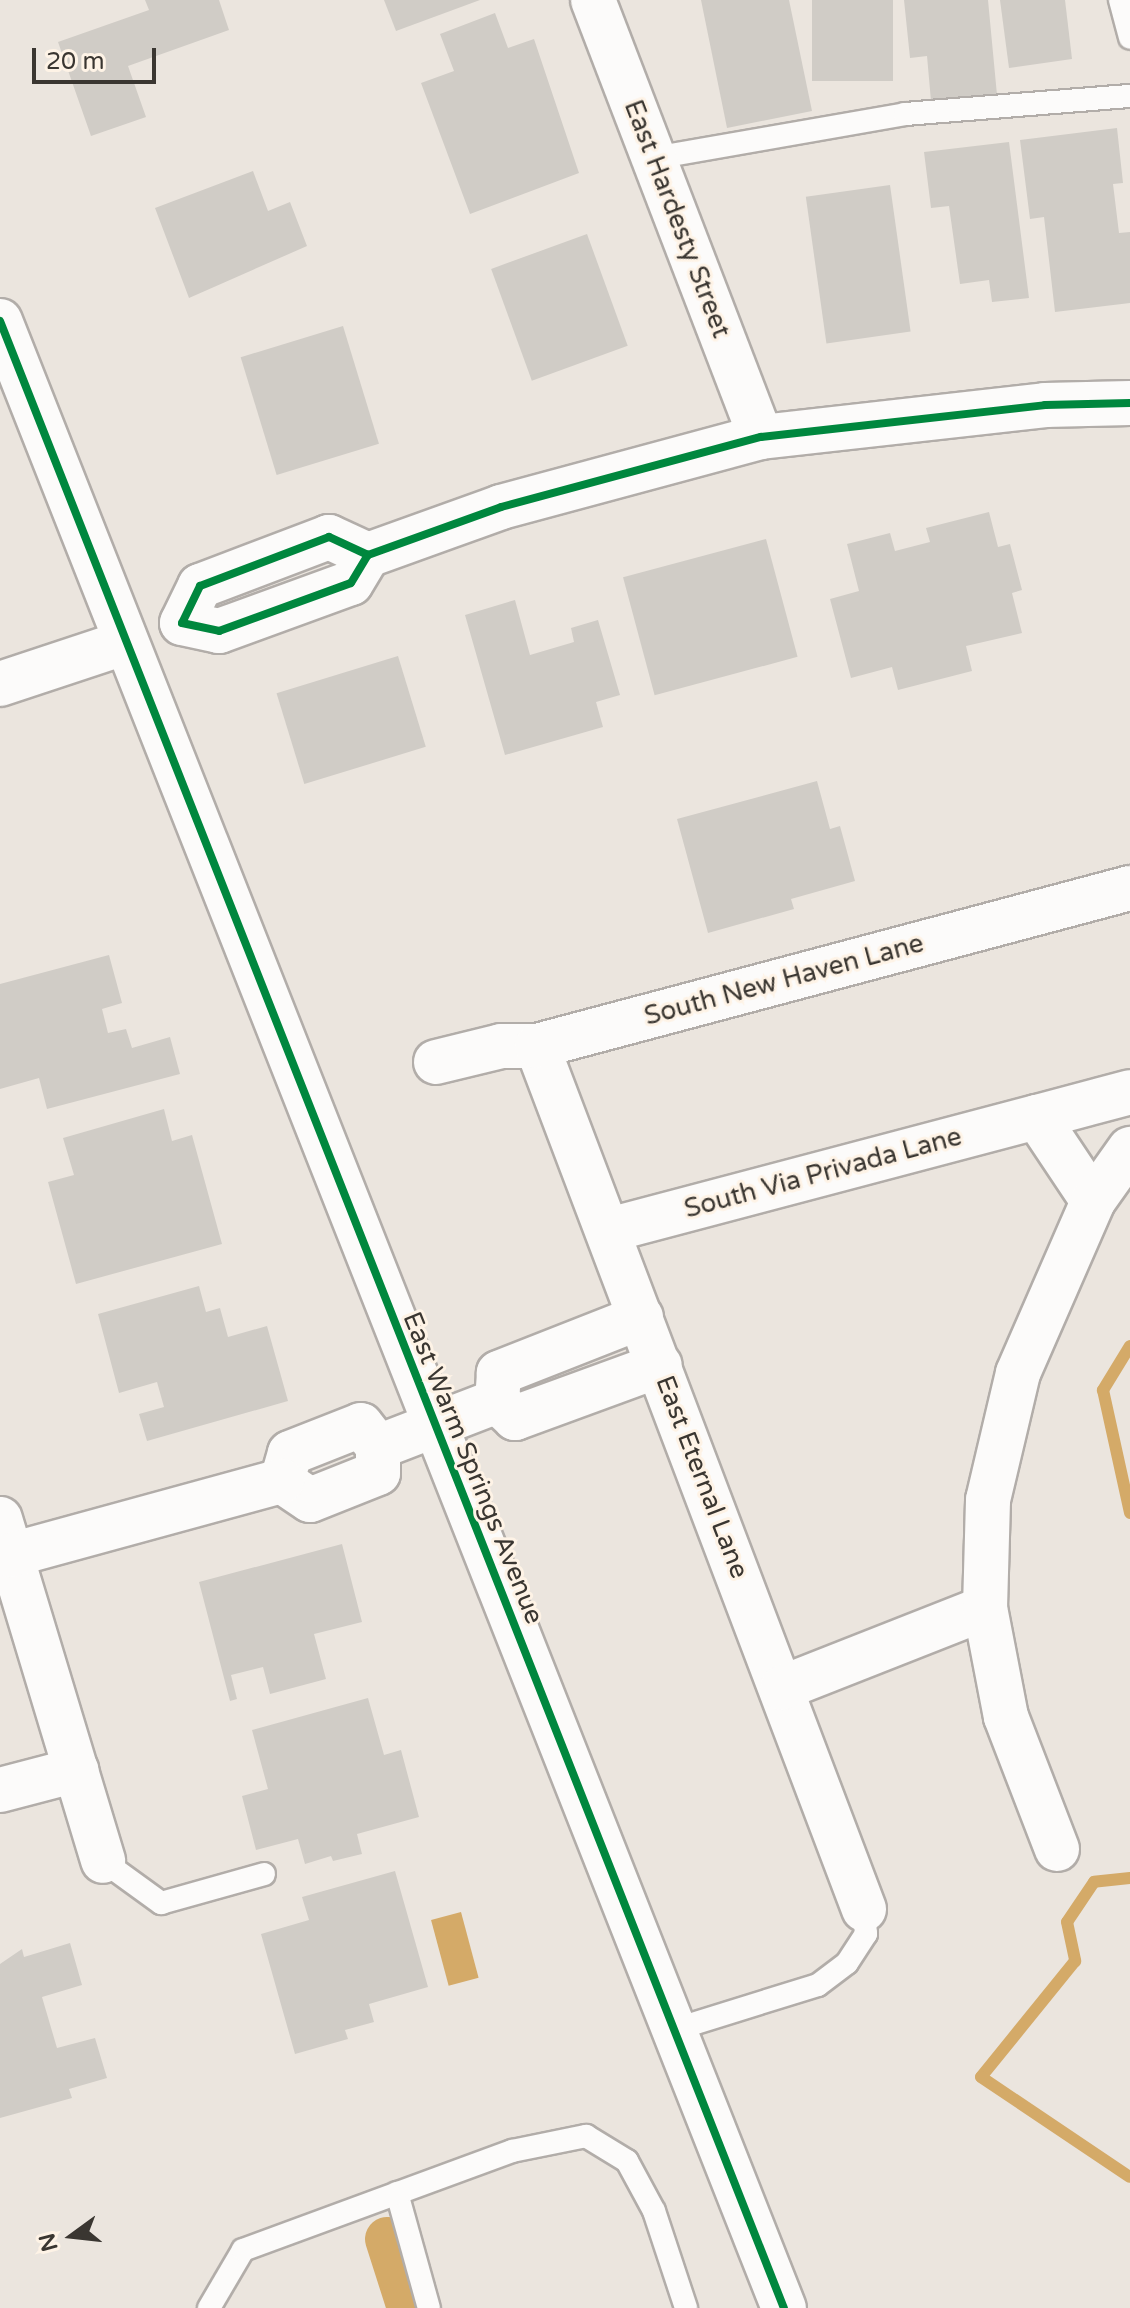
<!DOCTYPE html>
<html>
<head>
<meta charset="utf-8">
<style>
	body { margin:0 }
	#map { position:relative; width:1130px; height:2308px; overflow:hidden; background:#ebe5de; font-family:"Varela Round",sans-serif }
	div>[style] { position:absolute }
	.water>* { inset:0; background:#d4aa68; transform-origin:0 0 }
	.stream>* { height:12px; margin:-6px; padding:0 6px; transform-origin:6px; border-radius:6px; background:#d4aa68 }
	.canal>* { height:44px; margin:-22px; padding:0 22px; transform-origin:22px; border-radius:22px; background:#d4aa68 }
	.building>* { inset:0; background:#d0ccc6; transform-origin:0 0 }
	.roads { filter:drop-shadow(2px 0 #b2ada9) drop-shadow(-2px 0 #b2ada9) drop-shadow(0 2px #b2ada9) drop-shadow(0 -2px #b2ada9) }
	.service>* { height:22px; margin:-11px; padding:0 11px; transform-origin:11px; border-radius:11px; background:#fcfbfa }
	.minor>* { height:44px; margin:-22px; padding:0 22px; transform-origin:22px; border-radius:22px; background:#fcfbfa }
	.tertiary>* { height:44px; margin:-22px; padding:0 22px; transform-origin:22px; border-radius:22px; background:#fcfbfa }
	.cycleway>* { height:8px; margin:-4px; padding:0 4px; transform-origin:4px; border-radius:4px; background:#00873e }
	span { translate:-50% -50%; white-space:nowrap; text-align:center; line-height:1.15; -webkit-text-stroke:6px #fef3e6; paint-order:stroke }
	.street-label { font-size:26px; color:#3a3631 }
	.north { position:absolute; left:32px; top:2196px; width:80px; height:80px; -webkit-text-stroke:6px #fef3e6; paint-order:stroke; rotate:255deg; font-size:22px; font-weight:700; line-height:32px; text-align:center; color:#3a3631 }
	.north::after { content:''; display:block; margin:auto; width:28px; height:36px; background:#3a3631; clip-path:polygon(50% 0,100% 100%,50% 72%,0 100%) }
	.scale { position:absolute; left:32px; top:48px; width:124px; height:36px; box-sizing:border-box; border:4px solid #3a3631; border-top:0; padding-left:10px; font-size:24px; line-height:28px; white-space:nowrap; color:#3a3631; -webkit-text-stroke:6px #fef3e6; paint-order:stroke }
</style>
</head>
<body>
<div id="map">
	<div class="water">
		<i style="left:461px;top:1912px;width:68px;height:31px;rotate:75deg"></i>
	</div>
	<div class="stream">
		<i style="left:1130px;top:1346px;width:52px;rotate:121.5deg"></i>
		<i style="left:1103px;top:1390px;width:126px;rotate:77.6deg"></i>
		<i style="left:1130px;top:1878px;width:36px;rotate:174deg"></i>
		<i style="left:1094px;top:1882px;width:48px;rotate:124deg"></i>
		<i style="left:1067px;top:1922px;width:40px;rotate:78deg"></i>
		<i style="left:1075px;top:1961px;width:149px;rotate:129deg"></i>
		<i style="left:981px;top:2077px;width:179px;rotate:33.9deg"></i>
	</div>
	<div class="canal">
		<i style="left:387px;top:2239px;width:72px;rotate:72.3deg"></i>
	</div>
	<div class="building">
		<i style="clip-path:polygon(145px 0,219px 0,229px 30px,128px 66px,146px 117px,91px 136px,58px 42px,149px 10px)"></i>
		<i style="clip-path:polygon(384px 0,480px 0,396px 31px)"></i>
		<i style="clip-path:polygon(701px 0,789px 0,812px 111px,727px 128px)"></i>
		<i style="left:812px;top:0;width:81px;height:81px"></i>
		<i style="clip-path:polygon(904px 0,988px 0,997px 95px,931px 101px,927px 56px,910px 58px)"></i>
		<i style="clip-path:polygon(1000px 0,1065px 0,1072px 59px,1009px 68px)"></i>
		<i style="clip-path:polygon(495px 13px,508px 48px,534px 39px,579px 173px,470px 214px,421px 83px,454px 71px,440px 34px)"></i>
		<i style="clip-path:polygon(1117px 128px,1123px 183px,1113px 184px,1119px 233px,1130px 232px,1130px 303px,1055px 312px,1044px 217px,1030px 219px,1020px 140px)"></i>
		<i style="clip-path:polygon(1009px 142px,1029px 298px,992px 302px,989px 280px,960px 284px,949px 206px,931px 208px,924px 152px)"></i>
		<i style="clip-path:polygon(253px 171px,268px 211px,290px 202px,307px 246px,189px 298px,155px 208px)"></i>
		<i style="left:890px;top:185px;width:148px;height:85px;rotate:82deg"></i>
		<i style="left:587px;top:234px;width:119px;height:102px;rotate:70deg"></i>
		<i style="left:343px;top:326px;width:123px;height:107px;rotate:73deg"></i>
		<i style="clip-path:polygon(989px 512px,998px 547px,1010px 544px,1022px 590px,1012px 593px,1022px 633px,966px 646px,972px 671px,898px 690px,892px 667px,851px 678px,830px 599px,859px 591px,847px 544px,890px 533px,895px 551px,930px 542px,926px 528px)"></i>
		<i style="left:766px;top:539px;width:122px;height:148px;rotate:75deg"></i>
		<i style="clip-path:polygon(515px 600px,530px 655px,574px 642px,571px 628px,598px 620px,620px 695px,596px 702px,603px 727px,505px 755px,465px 615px)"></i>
		<i style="left:398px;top:656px;width:95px;height:127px;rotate:73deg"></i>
		<i style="clip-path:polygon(817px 781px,830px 829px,840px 826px,855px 881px,791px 899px,794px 909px,708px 933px,677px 819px)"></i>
		<i style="clip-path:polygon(109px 955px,122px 1003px,102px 1009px,108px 1033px,126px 1029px,132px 1048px,170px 1037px,180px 1074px,47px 1109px,39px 1078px,0 1089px,0 984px)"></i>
		<i style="clip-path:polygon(164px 1109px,172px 1141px,192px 1135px,222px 1244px,76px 1284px,48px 1182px,74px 1175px,63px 1138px)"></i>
		<i style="clip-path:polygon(199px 1286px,206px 1312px,220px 1308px,228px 1337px,267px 1326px,288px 1401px,147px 1441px,139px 1414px,164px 1407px,157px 1382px,119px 1393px,98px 1314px)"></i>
		<i style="clip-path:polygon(342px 1544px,362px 1622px,314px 1634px,326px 1679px,270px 1694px,263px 1667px,231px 1675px,237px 1699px,230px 1701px,199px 1582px)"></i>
		<i style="clip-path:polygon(368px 1698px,384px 1755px,401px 1750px,419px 1817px,357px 1834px,362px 1854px,333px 1861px,331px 1856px,305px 1864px,298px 1839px,256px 1850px,242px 1796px,268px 1789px,252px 1730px)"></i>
		<i style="clip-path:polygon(395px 1871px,428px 1987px,369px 2004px,374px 2022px,345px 2030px,348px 2039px,295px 2054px,261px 1934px,309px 1920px,302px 1897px)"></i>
		<i style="clip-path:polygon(70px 1943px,82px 1985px,42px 1997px,57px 2048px,95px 2038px,107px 2078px,69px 2089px,72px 2098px,0 2118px,0 1964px,22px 1949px,24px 1957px)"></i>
	</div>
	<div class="roads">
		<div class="service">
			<i style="left:1120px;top:0;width:39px;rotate:75deg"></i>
			<i style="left:654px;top:158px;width:255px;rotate:-9.9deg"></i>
			<i style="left:905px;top:114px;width:226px;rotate:-4.6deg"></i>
			<i style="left:103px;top:1861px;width:72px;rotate:35.9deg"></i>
			<i style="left:161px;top:1903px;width:107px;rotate:-15.7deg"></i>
			<i style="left:670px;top:2031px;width:155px;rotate:-17.3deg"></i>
			<i style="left:818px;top:1985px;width:36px;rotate:-37deg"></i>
			<i style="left:847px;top:1963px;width:35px;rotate:-57deg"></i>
			<i style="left:866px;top:1934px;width:25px;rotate:-95deg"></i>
			<i style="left:397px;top:2193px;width:119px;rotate:74.5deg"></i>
			<i style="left:209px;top:2308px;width:67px;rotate:-59.6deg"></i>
			<i style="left:243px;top:2250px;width:287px;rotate:-20.2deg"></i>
			<i style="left:512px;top:2151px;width:76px;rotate:-11.5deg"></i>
			<i style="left:586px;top:2136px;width:48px;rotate:31.4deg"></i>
			<i style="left:627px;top:2161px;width:57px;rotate:61.6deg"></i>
			<i style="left:654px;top:2211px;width:102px;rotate:71.7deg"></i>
		</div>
		<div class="minor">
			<i style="left:593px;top:0;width:468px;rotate:69deg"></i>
			<i style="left:0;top:684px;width:131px;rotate:-18.3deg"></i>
			<i style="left:537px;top:1046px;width:923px;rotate:69.25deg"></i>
			<i style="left:436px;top:1062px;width:67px;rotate:-13.8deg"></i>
			<i style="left:501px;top:1046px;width:36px"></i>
			<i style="left:537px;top:1046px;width:614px;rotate:-14.92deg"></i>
			<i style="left:1093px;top:1201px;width:101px;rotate:-123.7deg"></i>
			<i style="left:1037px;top:1117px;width:96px;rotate:-15deg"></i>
			<i style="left:609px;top:1230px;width:443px;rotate:-14.8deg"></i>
			<i style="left:641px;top:1317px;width:153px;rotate:158.5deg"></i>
			<i style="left:499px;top:1373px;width:28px;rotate:94deg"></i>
			<i style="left:497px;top:1401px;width:25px;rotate:43deg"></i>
			<i style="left:515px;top:1418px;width:154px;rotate:-20.1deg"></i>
			<i style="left:361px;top:1425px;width:28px;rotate:52deg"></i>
			<i style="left:378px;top:1447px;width:26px;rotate:90deg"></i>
			<i style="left:378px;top:1473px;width:73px;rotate:158.3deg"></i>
			<i style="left:310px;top:1500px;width:34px;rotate:-146deg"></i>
			<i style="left:282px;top:1481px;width:29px;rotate:-74deg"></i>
			<i style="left:290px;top:1453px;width:76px;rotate:-21.5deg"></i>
			<i style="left:378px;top:1447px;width:128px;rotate:-21.1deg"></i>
			<i style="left:0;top:1519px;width:357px;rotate:73.2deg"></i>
			<i style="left:11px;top:1555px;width:281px;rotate:-15.3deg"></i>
			<i style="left:782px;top:1688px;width:218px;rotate:-21.5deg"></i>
			<i style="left:0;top:1790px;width:79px;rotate:-14.7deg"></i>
			<i style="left:1057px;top:1849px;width:142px;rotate:-111.1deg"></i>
			<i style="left:1006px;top:1717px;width:111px;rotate:-100.9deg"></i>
			<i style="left:985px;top:1608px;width:108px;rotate:-88.4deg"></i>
			<i style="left:988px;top:1500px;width:130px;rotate:-76.7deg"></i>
			<i style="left:1018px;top:1373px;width:188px;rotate:-66.4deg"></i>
			<i style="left:1093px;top:1201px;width:64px;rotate:-54.6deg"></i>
		</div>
		<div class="tertiary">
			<i style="left:0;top:321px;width:2136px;rotate:68.47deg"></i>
			<i style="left:368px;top:555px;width:43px;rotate:-155.2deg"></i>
			<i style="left:329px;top:537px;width:138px;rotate:159.2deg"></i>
			<i style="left:200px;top:586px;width:41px;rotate:115.9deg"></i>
			<i style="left:182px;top:623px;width:38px;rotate:12deg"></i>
			<i style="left:219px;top:631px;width:140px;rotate:-20deg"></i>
			<i style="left:351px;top:583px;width:33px;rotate:-59deg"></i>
			<i style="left:368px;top:555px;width:141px;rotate:-19.8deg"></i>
			<i style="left:501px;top:507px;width:269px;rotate:-15.1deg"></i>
			<i style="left:761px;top:437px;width:286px;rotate:-6.4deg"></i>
			<i style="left:1045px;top:405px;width:85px;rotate:-1.3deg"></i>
		</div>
	</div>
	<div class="cycleway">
		<i style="left:0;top:321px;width:2136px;rotate:68.47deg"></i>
		<i style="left:368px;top:555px;width:43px;rotate:-155.2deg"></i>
		<i style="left:329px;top:537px;width:138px;rotate:159.2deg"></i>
		<i style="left:200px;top:586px;width:41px;rotate:115.9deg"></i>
		<i style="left:182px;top:623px;width:38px;rotate:12deg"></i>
		<i style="left:219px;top:631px;width:140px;rotate:-20deg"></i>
		<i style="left:351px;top:583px;width:33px;rotate:-59deg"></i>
		<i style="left:368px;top:555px;width:141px;rotate:-19.8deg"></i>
		<i style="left:501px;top:507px;width:269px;rotate:-15.1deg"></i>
		<i style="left:761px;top:437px;width:286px;rotate:-6.4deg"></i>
		<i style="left:1045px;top:405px;width:85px;rotate:-1.3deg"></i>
	</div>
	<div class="street-label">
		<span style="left:677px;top:219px;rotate:69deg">East Hardesty Street</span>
		<span style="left:784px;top:980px;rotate:-15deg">South New Haven Lane</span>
		<span style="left:823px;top:1173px;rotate:-15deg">South Via Privada Lane</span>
		<span style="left:473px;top:1468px;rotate:68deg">East Warm Springs Avenue</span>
		<span style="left:702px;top:1477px;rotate:69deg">East Eternal Lane</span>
	</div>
	<div class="north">N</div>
	<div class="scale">20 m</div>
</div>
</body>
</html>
